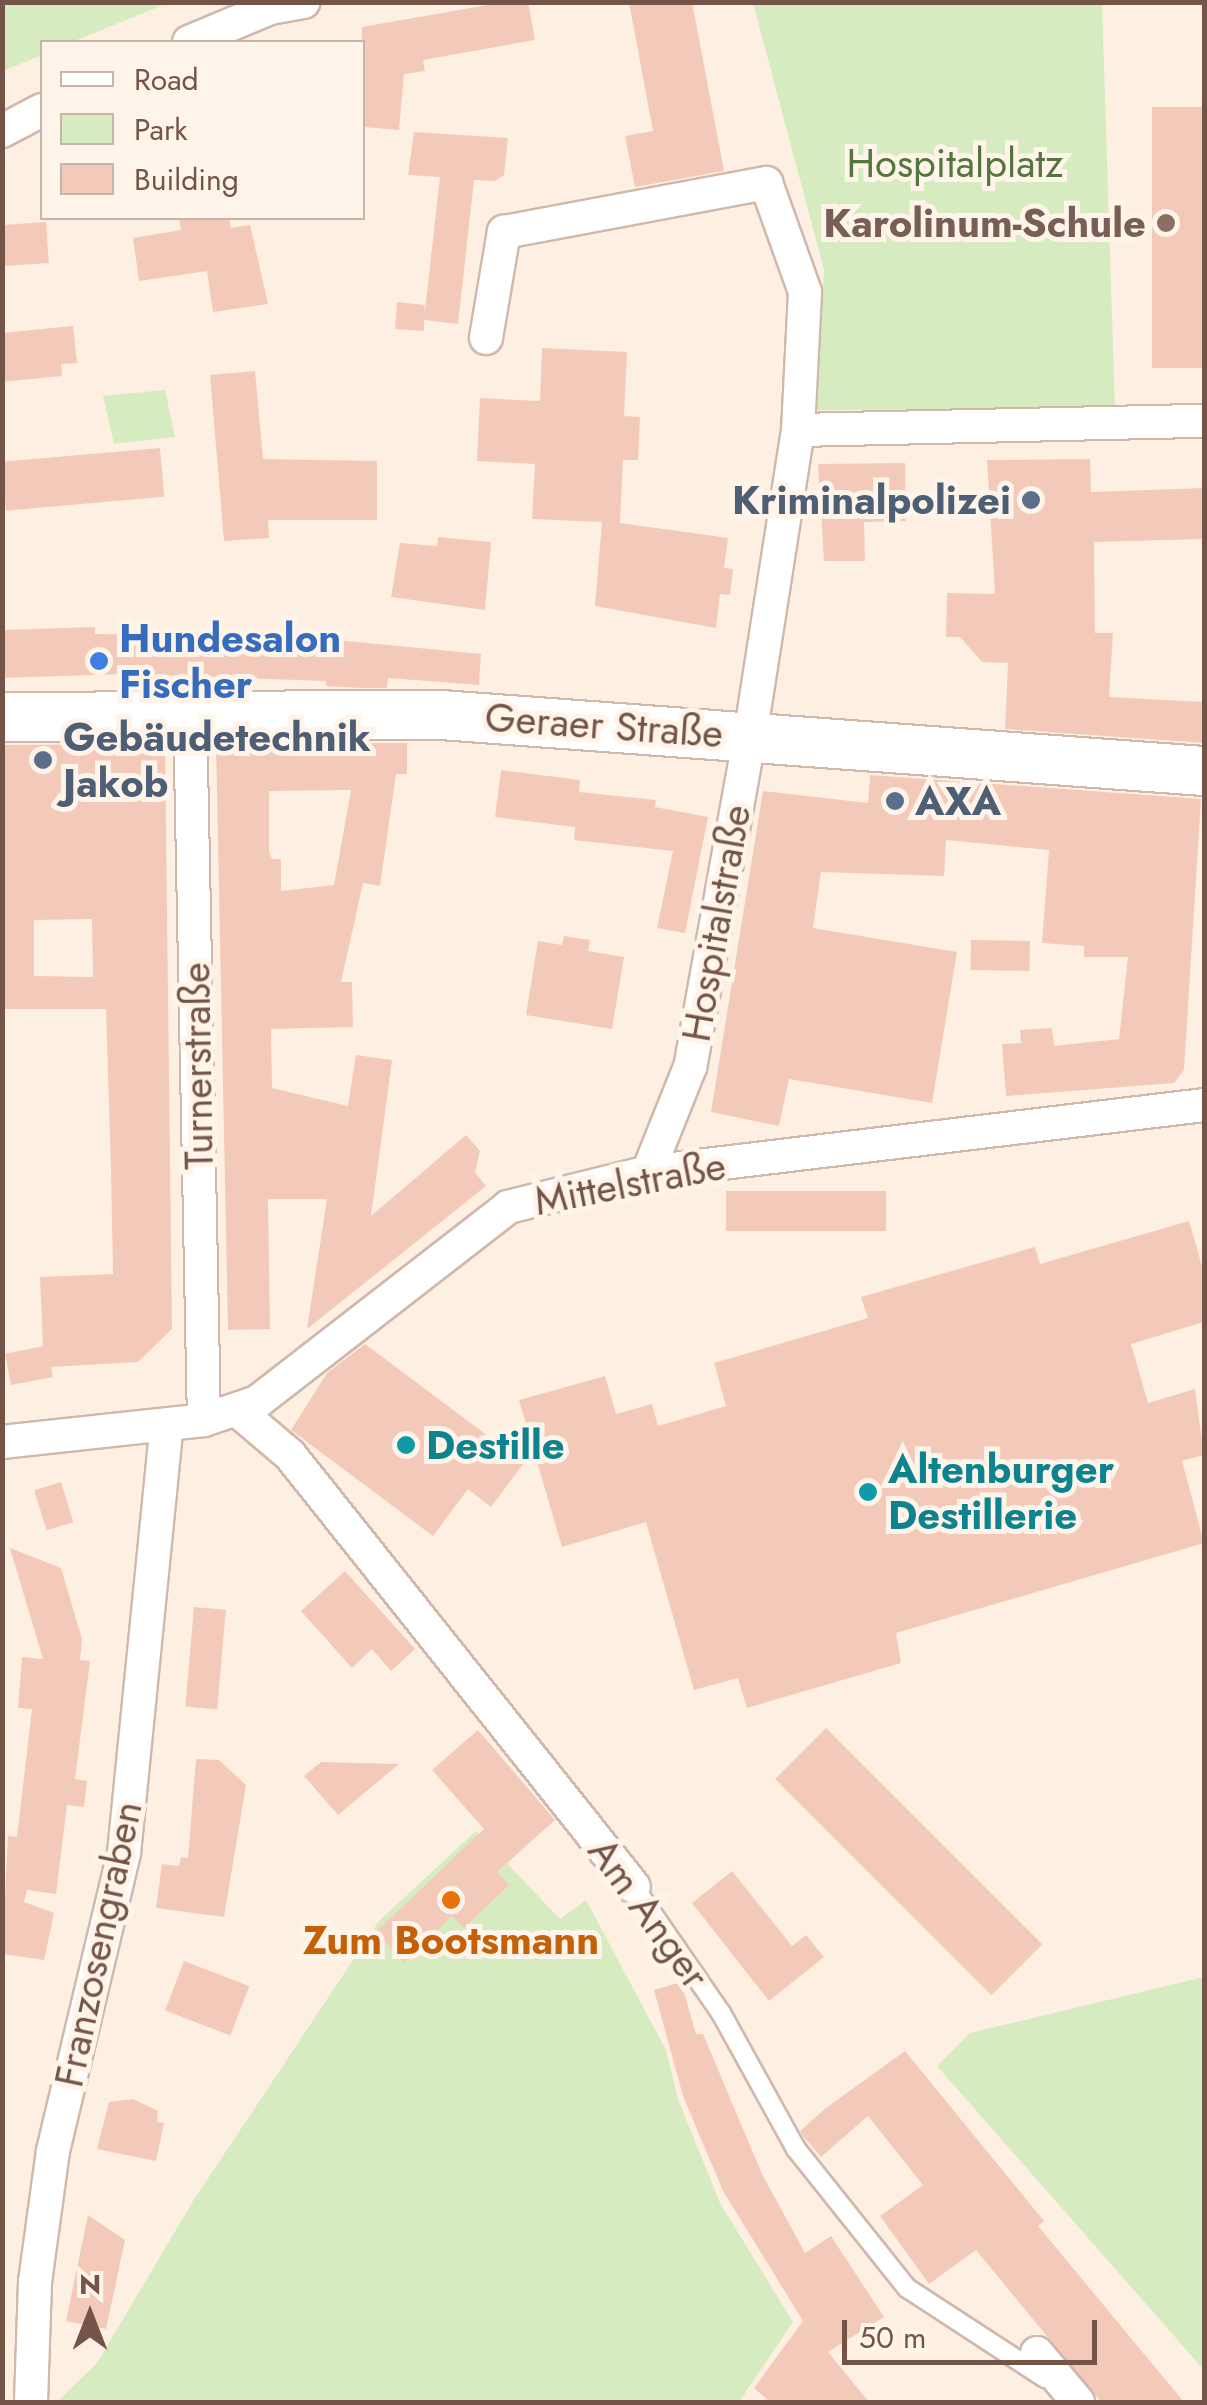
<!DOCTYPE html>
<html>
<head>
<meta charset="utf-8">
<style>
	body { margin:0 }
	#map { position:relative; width:1207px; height:2405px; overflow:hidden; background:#fdf0e3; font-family:Jost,sans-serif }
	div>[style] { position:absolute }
	.green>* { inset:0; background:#d7ebc1 }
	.building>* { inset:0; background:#f3caba; transform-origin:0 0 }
	.roads { filter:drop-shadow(2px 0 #d0b8ac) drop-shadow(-2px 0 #d0b8ac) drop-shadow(0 2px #d0b8ac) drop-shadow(0 -2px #d0b8ac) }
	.lane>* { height:18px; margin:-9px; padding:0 9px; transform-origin:9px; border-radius:9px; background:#fff }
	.street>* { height:32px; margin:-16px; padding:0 16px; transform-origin:16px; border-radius:16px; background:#fff }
	.secondary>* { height:48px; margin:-24px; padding:0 24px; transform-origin:24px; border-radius:24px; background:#fff }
	.dots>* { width:28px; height:28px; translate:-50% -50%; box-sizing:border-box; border:5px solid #fff4ea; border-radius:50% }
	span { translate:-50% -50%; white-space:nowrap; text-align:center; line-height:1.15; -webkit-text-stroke:10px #fff4ea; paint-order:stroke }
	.park-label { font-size:40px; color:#54753d }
	.education-label { font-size:40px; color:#785e54; font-weight:700 }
	.right { translate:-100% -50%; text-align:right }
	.service-label { font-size:40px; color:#4e5e75; font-weight:700 }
	.left { translate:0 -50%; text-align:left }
	.shop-label { font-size:40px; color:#366cbe; font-weight:700 }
	.street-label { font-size:40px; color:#755448 }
	.culture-label { font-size:40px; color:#0d838f; font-weight:700 }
	.food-label { font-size:40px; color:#c56008; font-weight:700 }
	.frame { position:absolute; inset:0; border:5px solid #755448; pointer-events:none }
	.legend { position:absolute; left:40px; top:40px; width:325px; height:180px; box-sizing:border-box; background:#fff4ea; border:2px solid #c8b4a9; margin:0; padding:12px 18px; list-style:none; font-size:30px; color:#755448 }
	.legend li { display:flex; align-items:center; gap:20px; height:50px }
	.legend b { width:50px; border:2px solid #c8b4a9 }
	.north { position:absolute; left:40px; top:2265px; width:100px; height:100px; -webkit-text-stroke:8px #fff4ea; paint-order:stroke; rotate:0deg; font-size:28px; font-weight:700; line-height:40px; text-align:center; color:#755448 }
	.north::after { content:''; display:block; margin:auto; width:35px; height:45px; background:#755448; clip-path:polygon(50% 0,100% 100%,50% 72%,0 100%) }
	.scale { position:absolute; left:842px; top:2320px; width:255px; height:45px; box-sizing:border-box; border:5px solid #755448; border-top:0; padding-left:12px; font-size:30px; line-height:35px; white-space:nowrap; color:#755448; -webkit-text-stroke:8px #fff4ea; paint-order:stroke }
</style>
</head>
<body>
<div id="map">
	<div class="green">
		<i style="clip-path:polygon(3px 2px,168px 2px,168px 3px,72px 42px,42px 42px,42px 55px,3px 71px)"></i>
		<i style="clip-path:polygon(753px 3px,1102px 3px,1115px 409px,817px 410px,824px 270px)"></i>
		<i style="clip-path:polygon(165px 390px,175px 437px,114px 444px,103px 396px)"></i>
		<i style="clip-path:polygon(476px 1831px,560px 1919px,586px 1900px,666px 2050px,678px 2099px,720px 2203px,793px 2322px,739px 2402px,57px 2402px,97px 2363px,193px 2201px,379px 1921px)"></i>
		<i style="clip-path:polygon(1204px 1977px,1204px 2370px,937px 2066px,970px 2033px)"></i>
	</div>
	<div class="building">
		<i style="clip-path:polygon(505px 2px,528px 2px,535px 40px,423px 60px,425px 71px,404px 74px,399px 130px,362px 127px,362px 27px)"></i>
		<i style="clip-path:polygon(629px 2px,692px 2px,724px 171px,635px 187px,625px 136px,653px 131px)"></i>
		<i style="left:1152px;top:107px;width:52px;height:261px"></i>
		<i style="clip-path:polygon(414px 132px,508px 138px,504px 175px,495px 181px,474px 180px,458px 324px,424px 320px,424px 331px,395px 329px,397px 302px,425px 305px,424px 319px,440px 177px,408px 175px)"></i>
		<i style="clip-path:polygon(179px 218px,229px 218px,231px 228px,250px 225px,268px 304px,213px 312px,207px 271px,139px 281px,133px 238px,181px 230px)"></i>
		<i style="left:46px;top:222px;width:41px;height:44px;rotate:86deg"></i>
		<i style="clip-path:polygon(73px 326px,77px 363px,61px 364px,62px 376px,2px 382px,2px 333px)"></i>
		<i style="clip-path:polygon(542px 348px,627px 352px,624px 416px,640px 417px,638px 460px,623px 460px,620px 523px,728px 538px,724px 568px,733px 569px,730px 595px,720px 594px,716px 628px,595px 606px,602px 522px,532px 519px,535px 464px,477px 461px,480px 398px,540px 401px)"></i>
		<i style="clip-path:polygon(255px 371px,263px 459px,377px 461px,377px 520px,268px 520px,269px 538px,224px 541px,210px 375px)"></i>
		<i style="left:160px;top:448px;width:49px;height:159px;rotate:85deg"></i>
		<i style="clip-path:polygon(1090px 459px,1091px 492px,1204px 488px,1204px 539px,1094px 542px,1095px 633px,1113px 633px,1109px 697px,1204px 702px,1204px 743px,1005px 729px,1008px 663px,982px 662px,960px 637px,946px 637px,947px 593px,995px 594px,987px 460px)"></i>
		<i style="clip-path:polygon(905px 463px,906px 521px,864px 522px,865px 561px,824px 561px,818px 464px)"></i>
		<i style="clip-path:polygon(438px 537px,491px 542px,485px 610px,391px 597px,400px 543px,437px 546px)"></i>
		<i style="clip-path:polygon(95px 627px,95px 634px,305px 637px,481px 654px,479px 685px,388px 678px,387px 688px,360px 688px,326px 686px,326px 681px,125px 674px,2px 678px,2px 630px)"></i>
		<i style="clip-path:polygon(evenodd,407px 743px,407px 774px,396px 774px,380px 886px,363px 883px,341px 982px,352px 982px,353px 1027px,271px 1029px,272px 1088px,348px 1106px,356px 1055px,392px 1060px,371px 1216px,466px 1135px,480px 1151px,475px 1172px,486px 1186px,307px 1329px,327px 1199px,268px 1199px,270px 1329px,228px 1330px,216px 744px,407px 743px,351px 790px,334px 885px,281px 891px,281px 859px,272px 859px,269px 851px,269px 791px,351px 790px)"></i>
		<i style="clip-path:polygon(evenodd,165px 744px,172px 1329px,138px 1362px,51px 1367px,53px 1377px,11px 1385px,5px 1354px,43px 1346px,40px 1277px,113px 1274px,111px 1170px,106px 1009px,3px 1009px,2px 745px,165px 744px,92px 919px,93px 977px,34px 976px,34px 920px,92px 919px)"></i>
		<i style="clip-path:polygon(501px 770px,580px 780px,579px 792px,656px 800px,655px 807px,708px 817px,685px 933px,657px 928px,673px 851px,574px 840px,575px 827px,495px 817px)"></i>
		<i style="clip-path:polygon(870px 775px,1201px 799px,1184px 1070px,1174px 1083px,1006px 1096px,1002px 1044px,1021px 1043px,1020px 1030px,1052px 1028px,1054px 1046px,1119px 1039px,1128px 957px,1084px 957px,1084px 946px,1042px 943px,1049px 850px,946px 840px,944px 876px,821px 872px,813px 928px,957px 952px,932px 1103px,789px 1079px,779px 1126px,711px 1112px,763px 791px,868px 803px)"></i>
		<i style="clip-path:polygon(564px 936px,590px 940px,588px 951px,624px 957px,612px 1029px,526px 1015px,538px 941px,562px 945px)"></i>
		<i style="left:971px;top:940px;width:59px;height:30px;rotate:1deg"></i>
		<i style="left:726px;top:1191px;width:160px;height:40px"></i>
		<i style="clip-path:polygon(1189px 1221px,1204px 1273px,1204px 1322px,1131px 1344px,1148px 1403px,1195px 1389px,1204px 1455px,1182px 1461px,1204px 1543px,896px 1633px,901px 1663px,747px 1708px,738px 1678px,694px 1690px,646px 1522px,562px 1547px,519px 1400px,605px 1376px,616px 1414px,652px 1404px,658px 1426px,726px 1406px,714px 1363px,868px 1318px,861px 1297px,1035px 1247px,1040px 1264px)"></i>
		<i style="clip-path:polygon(365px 1344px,524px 1463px,491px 1507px,468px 1489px,433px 1536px,291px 1430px,327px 1373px)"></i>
		<i style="left:61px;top:1482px;width:42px;height:28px;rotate:73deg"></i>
		<i style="clip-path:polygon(10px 1548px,61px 1568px,82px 1639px,80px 1660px,90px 1661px,75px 1779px,87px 1781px,84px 1807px,67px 1805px,56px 1894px,27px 1890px,24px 1902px,54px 1913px,44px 1960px,2px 1954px,8px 1836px,17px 1837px,32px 1709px,18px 1708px,22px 1657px,43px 1659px)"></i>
		<i style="clip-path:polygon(345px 1571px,415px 1649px,391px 1671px,372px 1649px,352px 1668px,301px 1611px)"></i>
		<i style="left:194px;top:1607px;width:32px;height:100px;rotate:5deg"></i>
		<i style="left:826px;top:1728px;width:306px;height:72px;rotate:45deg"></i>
		<i style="clip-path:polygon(478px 1730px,555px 1820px,497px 1872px,509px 1885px,464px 1928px,452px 1916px,404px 1962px,376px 1932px,484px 1829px,432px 1770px)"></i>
		<i style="clip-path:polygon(196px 1759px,219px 1760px,246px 1785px,224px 1917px,156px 1908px,162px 1864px,179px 1866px,181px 1857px,188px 1858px)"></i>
		<i style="clip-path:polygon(321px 1762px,399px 1764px,338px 1815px,304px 1776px)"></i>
		<i style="clip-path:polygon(732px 1871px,792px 1946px,806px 1935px,824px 1957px,769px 2001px,692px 1903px)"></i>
		<i style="left:184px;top:1961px;width:70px;height:53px;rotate:21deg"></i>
		<i style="clip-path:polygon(681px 1982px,696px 2034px,703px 2034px,762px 2174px,805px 2253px,831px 2236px,884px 2317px,828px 2352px,869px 2402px,770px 2402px,754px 2388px,803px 2321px,723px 2191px,683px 2096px,654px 1990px)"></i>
		<i style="clip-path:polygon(905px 2051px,1044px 2221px,1038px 2226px,1184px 2402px,1101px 2402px,976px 2250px,929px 2284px,880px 2216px,923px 2185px,868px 2116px,821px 2157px,803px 2136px,800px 2131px,826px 2108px)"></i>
		<i style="clip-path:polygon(133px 2099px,158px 2111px,157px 2122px,164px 2123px,156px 2161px,97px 2149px,109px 2102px)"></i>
		<i style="clip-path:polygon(88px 2215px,125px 2240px,106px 2329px,66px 2321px)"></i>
	</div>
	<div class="roads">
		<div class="lane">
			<i style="left:634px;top:1887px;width:153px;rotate:55.4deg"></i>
			<i style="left:721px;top:2013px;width:155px;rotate:61.1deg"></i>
			<i style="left:796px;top:2149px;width:178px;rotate:51.4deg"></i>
			<i style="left:907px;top:2288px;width:165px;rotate:33.1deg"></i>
		</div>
		<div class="street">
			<i style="left:189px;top:42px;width:88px;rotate:-22.8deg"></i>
			<i style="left:270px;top:8px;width:34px;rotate:-10deg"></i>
			<i style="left:2px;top:131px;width:45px;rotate:-27.7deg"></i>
			<i style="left:486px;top:338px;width:108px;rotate:-80.4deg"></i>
			<i style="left:504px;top:232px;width:267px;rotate:-10.6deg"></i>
			<i style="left:766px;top:183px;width:116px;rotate:70.3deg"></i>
			<i style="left:805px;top:292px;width:138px;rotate:92.9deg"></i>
			<i style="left:798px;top:430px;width:309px;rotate:98.9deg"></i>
			<i style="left:750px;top:735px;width:337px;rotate:100.2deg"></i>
			<i style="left:690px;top:1067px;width:113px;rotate:111.8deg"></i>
			<i style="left:798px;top:430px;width:406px;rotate:-1.3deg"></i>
			<i style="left:190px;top:712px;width:708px;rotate:88.87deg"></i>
			<i style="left:237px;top:1410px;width:70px;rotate:40.3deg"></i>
			<i style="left:290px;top:1455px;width:552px;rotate:51.47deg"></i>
			<i style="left:2px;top:1442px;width:203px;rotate:-6.2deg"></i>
			<i style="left:204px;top:1420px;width:56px;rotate:-18.8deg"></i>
			<i style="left:257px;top:1402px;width:318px;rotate:-37.8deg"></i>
			<i style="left:508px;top:1207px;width:144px;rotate:-14deg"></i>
			<i style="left:648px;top:1172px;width:560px;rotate:-6.87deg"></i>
			<i style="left:1037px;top:2353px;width:64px;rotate:50.1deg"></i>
			<i style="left:31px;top:2402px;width:120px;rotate:-88.1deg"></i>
			<i style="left:35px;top:2282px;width:132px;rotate:-82.2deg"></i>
			<i style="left:53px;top:2151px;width:306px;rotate:-76.6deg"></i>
			<i style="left:124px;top:1853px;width:430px;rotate:-84.3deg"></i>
		</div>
		<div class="secondary">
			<i style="left:2px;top:717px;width:439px;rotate:-0.3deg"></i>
			<i style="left:441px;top:715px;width:765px;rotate:4.2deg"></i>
		</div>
	</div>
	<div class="dots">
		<i style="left:1166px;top:223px;background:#8d6e63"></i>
		<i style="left:1031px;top:500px;background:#5c6f8a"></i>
		<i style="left:99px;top:661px;background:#3f7fe0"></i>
		<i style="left:43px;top:760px;background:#5c6f8a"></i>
		<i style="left:895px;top:801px;background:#5c6f8a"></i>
		<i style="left:406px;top:1445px;background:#0f9aa8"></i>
		<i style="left:868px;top:1492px;background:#0f9aa8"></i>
		<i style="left:451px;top:1900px;background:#e8710a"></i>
	</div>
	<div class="park-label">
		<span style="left:955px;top:163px">Hospitalplatz</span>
	</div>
	<div class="education-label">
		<span class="right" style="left:1146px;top:223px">Karolinum-Schule</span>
	</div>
	<div class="service-label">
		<span class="right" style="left:1011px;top:500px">Kriminalpolizei</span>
		<span class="left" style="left:63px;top:760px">Gebäudetechnik<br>Jakob</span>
		<span class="left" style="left:915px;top:801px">AXA</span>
	</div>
	<div class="shop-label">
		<span class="left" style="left:119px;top:661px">Hundesalon<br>Fischer</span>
	</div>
	<div class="street-label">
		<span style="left:604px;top:725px;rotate:4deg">Geraer Straße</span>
		<span style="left:716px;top:923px;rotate:-80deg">Hospitalstraße</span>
		<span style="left:197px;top:1066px;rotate:-91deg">Turnerstraße</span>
		<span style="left:630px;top:1183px;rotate:-11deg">Mittelstraße</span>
		<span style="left:649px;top:1913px;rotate:54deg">Am Anger</span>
		<span style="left:98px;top:1944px;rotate:-78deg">Franzosengraben</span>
	</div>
	<div class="culture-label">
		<span class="left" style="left:426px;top:1445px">Destille</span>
		<span class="left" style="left:888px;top:1492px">Altenburger<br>Destillerie</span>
	</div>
	<div class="food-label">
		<span style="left:451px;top:1940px">Zum Bootsmann</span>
	</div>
	<div class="frame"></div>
	<ul class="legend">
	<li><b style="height:12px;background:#fff"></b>Road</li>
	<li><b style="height:28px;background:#d7ebc1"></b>Park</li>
	<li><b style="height:28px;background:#f3caba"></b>Building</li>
	</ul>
	<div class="north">N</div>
	<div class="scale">50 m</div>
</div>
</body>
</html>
